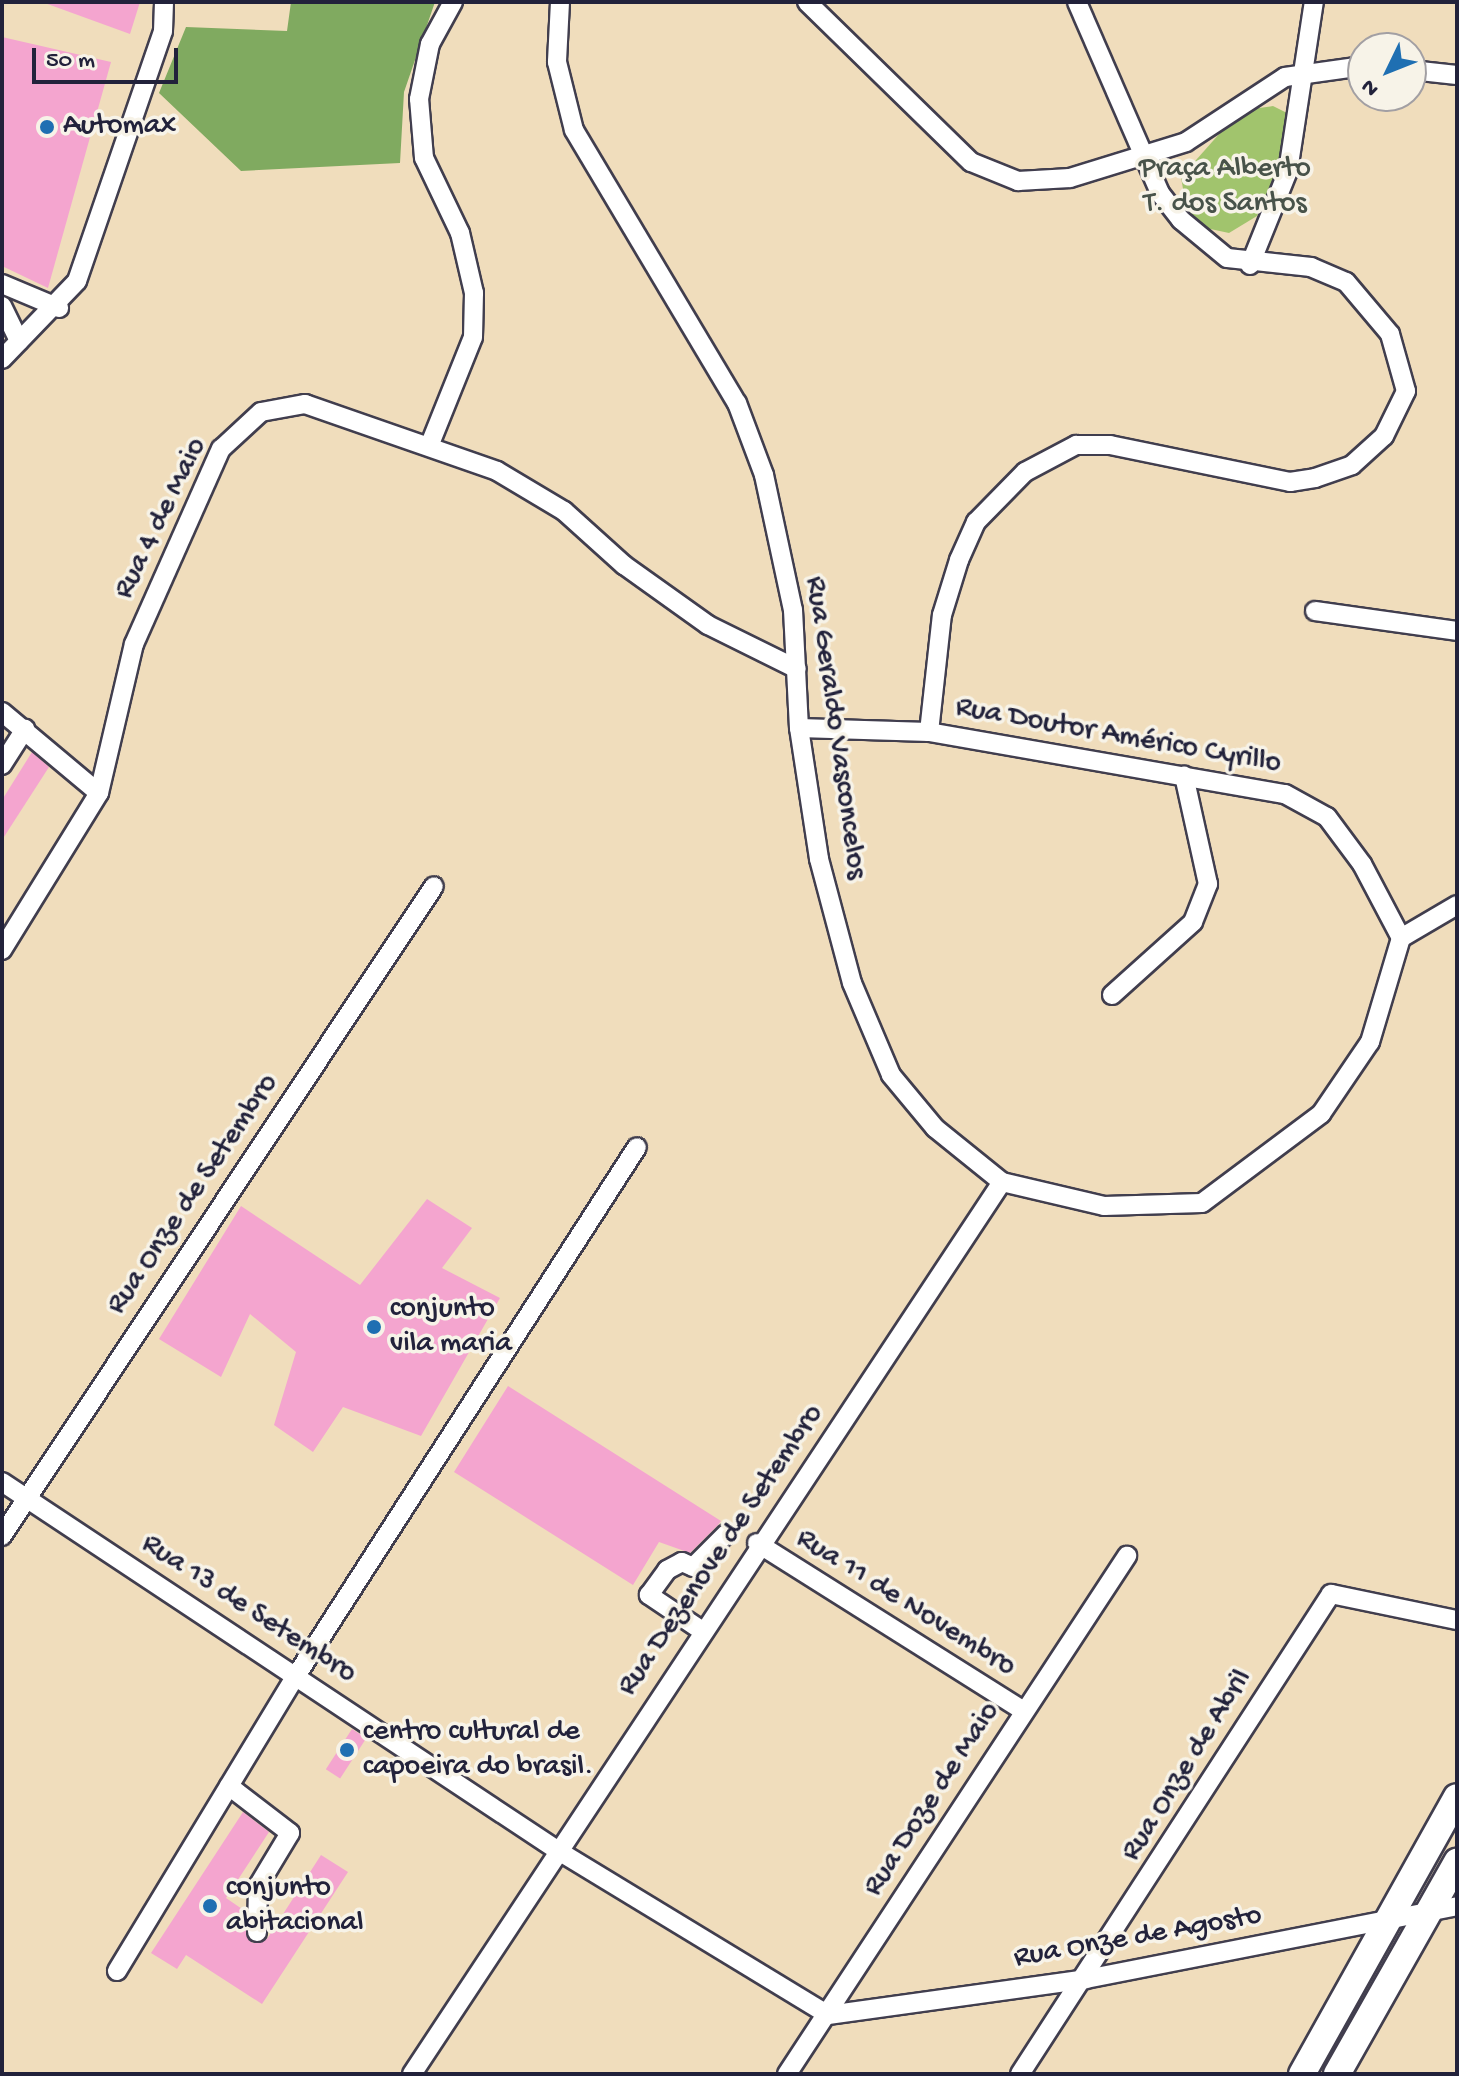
<!DOCTYPE html>
<html>
<head>
<meta charset="utf-8">
<style>
	body { margin:0 }
	#map { position:relative; width:1459px; height:2076px; overflow:hidden; background:#f0ddbc; font-family:"Gochi Hand",sans-serif }
	div>[style] { position:absolute }
	.green>* { inset:0; background:#a1c46d }
	.forest>* { inset:0; background:#80aa60 }
	.building>* { inset:0; background:#f4a5cf; transform-origin:0 0 }
	.roads { filter:drop-shadow(2px 0 #413e4e) drop-shadow(-2px 0 #413e4e) drop-shadow(0 2px #413e4e) drop-shadow(0 -2px #413e4e) }
	.street>* { height:18px; margin:-9px; padding:0 9px; transform-origin:9px; border-radius:9px; background:#fff }
	.secondary>* { height:26px; margin:-13px; padding:0 13px; transform-origin:13px; border-radius:13px; background:#fff }
	.dots>* { width:22px; height:22px; translate:-50% -50%; box-sizing:border-box; border:4px solid #f7f3e8; border-radius:50% }
	span { translate:-50% -50%; white-space:nowrap; text-align:center; line-height:1.15; -webkit-text-stroke:7px #f7f3e8; paint-order:stroke }
	.poi-label { font-size:30px; color:#22223b }
	.left { translate:0 -50%; text-align:left }
	.park-label { font-size:30px; color:#48534a }
	.street-label { font-size:30px; color:#22223b }
	.frame { position:absolute; inset:0; border:4px solid #22223b; pointer-events:none }
	.north { position:absolute; left:1347px; top:32px; width:80px; height:80px; box-sizing:border-box; background:#f7f3e8; border:2px solid #a29fa3; border-radius:50%; rotate:227deg; font-size:22px; font-weight:700; line-height:32px; text-align:center; color:#22223b }
	.north::after { content:''; display:block; margin:auto; width:28px; height:36px; background:#1f6fb2; clip-path:polygon(50% 0,100% 100%,50% 72%,0 100%) }
	.scale { position:absolute; left:32px; top:48px; width:146px; height:36px; box-sizing:border-box; border:4px solid #22223b; border-top:0; padding-left:10px; font-size:24px; line-height:28px; white-space:nowrap; color:#22223b; -webkit-text-stroke:6px #f7f3e8; paint-order:stroke }
</style>
</head>
<body>
<div id="map">
	<div class="green">
		<i style="clip-path:polygon(1273px 106px,1287px 113px,1288px 145px,1257px 216px,1229px 233px,1201px 227px,1187px 212px,1181px 177px,1220px 133px,1252px 109px)"></i>
	</div>
	<div class="forest">
		<i style="clip-path:polygon(291px 2px,435px 2px,404px 92px,400px 163px,241px 171px,159px 93px,186px 27px,287px 31px)"></i>
	</div>
	<div class="building">
		<i style="clip-path:polygon(42px 2px,140px 2px,130px 34px)"></i>
		<i style="clip-path:polygon(2px 37px,111px 62px,48px 288px,2px 266px)"></i>
		<i style="clip-path:polygon(32px 752px,49px 767px,2px 840px,2px 800px)"></i>
		<i style="clip-path:polygon(427px 1199px,472px 1228px,442px 1268px,500px 1298px,421px 1436px,343px 1407px,313px 1452px,274px 1425px,296px 1352px,250px 1314px,221px 1377px,159px 1339px,241px 1206px,360px 1285px)"></i>
		<i style="clip-path:polygon(508px 1386px,721px 1521px,718px 1525px,690px 1553px,659px 1542px,633px 1585px,454px 1472px)"></i>
		<i style="left:352px;top:1729px;width:17px;height:48px;rotate:33deg"></i>
		<i style="clip-path:polygon(243px 1812px,269px 1832px,226px 1898px,245px 1911px,252px 1943px,267px 1939px,321px 1855px,348px 1872px,262px 2004px,186px 1955px,177px 1969px,151px 1953px)"></i>
	</div>
	<div class="roads">
		<div class="street">
			<i style="left:560px;top:2px;width:60px;rotate:92.9deg"></i>
			<i style="left:557px;top:62px;width:70px;rotate:76deg"></i>
			<i style="left:574px;top:130px;width:318px;rotate:59.2deg"></i>
			<i style="left:737px;top:403px;width:77px;rotate:69.4deg"></i>
			<i style="left:764px;top:475px;width:138px;rotate:77.9deg"></i>
			<i style="left:793px;top:610px;width:118px;rotate:87.1deg"></i>
			<i style="left:799px;top:728px;width:133px;rotate:81.3deg"></i>
			<i style="left:819px;top:859px;width:128px;rotate:75.1deg"></i>
			<i style="left:852px;top:983px;width:100px;rotate:67deg"></i>
			<i style="left:891px;top:1075px;width:69px;rotate:50.3deg"></i>
			<i style="left:935px;top:1128px;width:86px;rotate:38.9deg"></i>
			<i style="left:1002px;top:1182px;width:105px;rotate:13.2deg"></i>
			<i style="left:1104px;top:1206px;width:98px;rotate:-1.8deg"></i>
			<i style="left:1202px;top:1203px;width:149px;rotate:-36.8deg"></i>
			<i style="left:1321px;top:1114px;width:87px;rotate:-55.8deg"></i>
			<i style="left:1370px;top:1042px;width:109px;rotate:-73.4deg"></i>
			<i style="left:1401px;top:938px;width:65px;rotate:-30.5deg"></i>
			<i style="left:807px;top:2px;width:229px;rotate:44.3deg"></i>
			<i style="left:971px;top:162px;width:51px;rotate:22deg"></i>
			<i style="left:1018px;top:181px;width:52px;rotate:-3.3deg"></i>
			<i style="left:1070px;top:178px;width:121px;rotate:-17.2deg"></i>
			<i style="left:1186px;top:142px;width:118px;rotate:-33.3deg"></i>
			<i style="left:1285px;top:77px;width:79px;rotate:-8deg"></i>
			<i style="left:1411px;top:70px;width:46px;rotate:6.2deg"></i>
			<i style="left:1250px;top:265px;width:101px;rotate:-68deg"></i>
			<i style="left:1288px;top:171px;width:171px;rotate:-81.3deg"></i>
			<i style="left:2px;top:284px;width:62px;rotate:22.8deg"></i>
			<i style="left:2px;top:306px;width:39px;rotate:64deg"></i>
			<i style="left:2px;top:359px;width:108px;rotate:-46.1deg"></i>
			<i style="left:77px;top:281px;width:264px;rotate:-71deg"></i>
			<i style="left:163px;top:31px;width:29px;rotate:-88deg"></i>
			<i style="left:430px;top:444px;width:115px;rotate:-68.1deg"></i>
			<i style="left:473px;top:337px;width:44px;rotate:-88.7deg"></i>
			<i style="left:474px;top:293px;width:62px;rotate:-103.1deg"></i>
			<i style="left:460px;top:233px;width:83px;rotate:-115.6deg"></i>
			<i style="left:424px;top:158px;width:59px;rotate:-94.8deg"></i>
			<i style="left:419px;top:99px;width:56px;rotate:-78.7deg"></i>
			<i style="left:430px;top:44px;width:48px;rotate:-61.3deg"></i>
			<i style="left:1315px;top:611px;width:143px;rotate:8deg"></i>
			<i style="left:2px;top:712px;width:126px;rotate:39.9deg"></i>
			<i style="left:799px;top:728px;width:130px;rotate:1.8deg"></i>
			<i style="left:929px;top:732px;width:361px;rotate:9.9deg"></i>
			<i style="left:1285px;top:794px;width:48px;rotate:28.7deg"></i>
			<i style="left:1327px;top:817px;width:59px;rotate:53.3deg"></i>
			<i style="left:1362px;top:864px;width:84px;rotate:62.2deg"></i>
			<i style="left:929px;top:732px;width:118px;rotate:-83.7deg"></i>
			<i style="left:942px;top:615px;width:58px;rotate:-72.8deg"></i>
			<i style="left:959px;top:560px;width:42px;rotate:-65.9deg"></i>
			<i style="left:976px;top:522px;width:70px;rotate:-45.6deg"></i>
			<i style="left:1025px;top:472px;width:58px;rotate:-27.9deg"></i>
			<i style="left:1076px;top:445px;width:34px"></i>
			<i style="left:1110px;top:445px;width:184px;rotate:11.6deg"></i>
			<i style="left:1290px;top:482px;width:25px;rotate:-9deg"></i>
			<i style="left:1315px;top:478px;width:39px;rotate:-19deg"></i>
			<i style="left:1352px;top:465px;width:43px;rotate:-42.2deg"></i>
			<i style="left:1384px;top:436px;width:50px;rotate:-63.9deg"></i>
			<i style="left:1406px;top:391px;width:59px;rotate:-105.7deg"></i>
			<i style="left:1390px;top:334px;width:68px;rotate:-130.2deg"></i>
			<i style="left:1346px;top:282px;width:38px;rotate:-157deg"></i>
			<i style="left:1311px;top:267px;width:84px;rotate:-173.9deg"></i>
			<i style="left:1227px;top:258px;width:60px;rotate:-140.4deg"></i>
			<i style="left:1181px;top:220px;width:34px;rotate:-128deg"></i>
			<i style="left:1160px;top:193px;width:208px;rotate:-113.5deg"></i>
			<i style="left:2px;top:765px;width:43px;rotate:-57.4deg"></i>
			<i style="left:2px;top:950px;width:185px;rotate:-58.3deg"></i>
			<i style="left:99px;top:793px;width:153px;rotate:-76.8deg"></i>
			<i style="left:134px;top:644px;width:214px;rotate:-66deg"></i>
			<i style="left:221px;top:449px;width:54px;rotate:-42.8deg"></i>
			<i style="left:261px;top:412px;width:45px;rotate:-10.3deg"></i>
			<i style="left:305px;top:404px;width:203px;rotate:19.2deg"></i>
			<i style="left:497px;top:471px;width:78px;rotate:30.8deg"></i>
			<i style="left:564px;top:511px;width:81px;rotate:42deg"></i>
			<i style="left:624px;top:565px;width:103px;rotate:35.5deg"></i>
			<i style="left:708px;top:625px;width:99px;rotate:26.3deg"></i>
			<i style="left:1112px;top:995px;width:109px;rotate:-42deg"></i>
			<i style="left:1193px;top:922px;width:41px;rotate:-68.5deg"></i>
			<i style="left:1208px;top:884px;width:111px;rotate:-102.5deg"></i>
			<i style="left:2px;top:1482px;width:666px;rotate:33.55deg"></i>
			<i style="left:557px;top:1850px;width:317px;rotate:31.3deg"></i>
			<i style="left:2px;top:1536px;width:780px;rotate:-56.39deg"></i>
			<i style="left:757px;top:1543px;width:315px;rotate:32.2deg"></i>
			<i style="left:701px;top:1630px;width:63px;rotate:-146.1deg"></i>
			<i style="left:649px;top:1595px;width:31px;rotate:-54deg"></i>
			<i style="left:667px;top:1570px;width:17px;rotate:-28deg"></i>
			<i style="left:682px;top:1562px;width:12px;rotate:24deg"></i>
			<i style="left:693px;top:1567px;width:47px;rotate:-45deg"></i>
			<i style="left:229px;top:1786px;width:77px;rotate:37.6deg"></i>
			<i style="left:290px;top:1833px;width:62px;rotate:121.1deg"></i>
			<i style="left:258px;top:1886px;width:46px;rotate:91.2deg"></i>
			<i style="left:117px;top:1971px;width:345px;rotate:-58.8deg"></i>
			<i style="left:296px;top:1676px;width:629px;rotate:-57.19deg"></i>
			<i style="left:828px;top:2015px;width:260px;rotate:-7.9deg"></i>
			<i style="left:1086px;top:1979px;width:378px;rotate:-11.1deg"></i>
			<i style="left:412px;top:2074px;width:1069px;rotate:-56.52deg"></i>
			<i style="left:787px;top:2074px;width:620px;rotate:-56.72deg"></i>
			<i style="left:1020px;top:2074px;width:572px;rotate:-57.06deg"></i>
			<i style="left:1331px;top:1594px;width:129px;rotate:11.7deg"></i>
		</div>
		<div class="secondary">
			<i style="left:1302px;top:2074px;width:317px;rotate:-60.8deg"></i>
			<i style="left:1337px;top:2074px;width:244px;rotate:-60.5deg"></i>
		</div>
	</div>
	<div class="dots">
		<i style="left:47px;top:127px;background:#1f6fb2"></i>
		<i style="left:374px;top:1327px;background:#1f6fb2"></i>
		<i style="left:347px;top:1750px;background:#1f6fb2"></i>
		<i style="left:210px;top:1906px;background:#1f6fb2"></i>
	</div>
	<div class="poi-label">
		<span class="left" style="left:63px;top:127px">Automax</span>
		<span class="left" style="left:390px;top:1327px">conjunto<br>vila maria</span>
		<span class="left" style="left:363px;top:1750px">centro cultural de<br>capoeira do brasil.</span>
		<span class="left" style="left:226px;top:1906px">conjunto<br>abitacional</span>
	</div>
	<div class="park-label">
		<span style="left:1225px;top:187px">Praça Alberto<br>T. dos Santos</span>
	</div>
	<div class="street-label">
		<span style="left:162px;top:519px;rotate:-64deg">Rua 4 de Maio</span>
		<span style="left:834px;top:728px;rotate:82deg">Rua Geraldo Vasconcelos</span>
		<span style="left:1118px;top:737px;rotate:10deg">Rua Doutor Américo Cyrillo</span>
		<span style="left:194px;top:1195px;rotate:-56deg">Rua Onze de Setembro</span>
		<span style="left:722px;top:1551px;rotate:-56deg">Rua Dezenove de Setembro</span>
		<span style="left:905px;top:1604px;rotate:32deg">Rua 11 de Novembro</span>
		<span style="left:248px;top:1610px;rotate:33deg">Rua 13 de Setembro</span>
		<span style="left:1188px;top:1766px;rotate:-58deg">Rua Onze de Abril</span>
		<span style="left:933px;top:1800px;rotate:-57deg">Rua Doze de Maio</span>
		<span style="left:1138px;top:1938px;rotate:-10deg">Rua Onze de Agosto</span>
	</div>
	<div class="frame"></div>
	<div class="north">N</div>
	<div class="scale">50 m</div>
</div>
</body>
</html>
